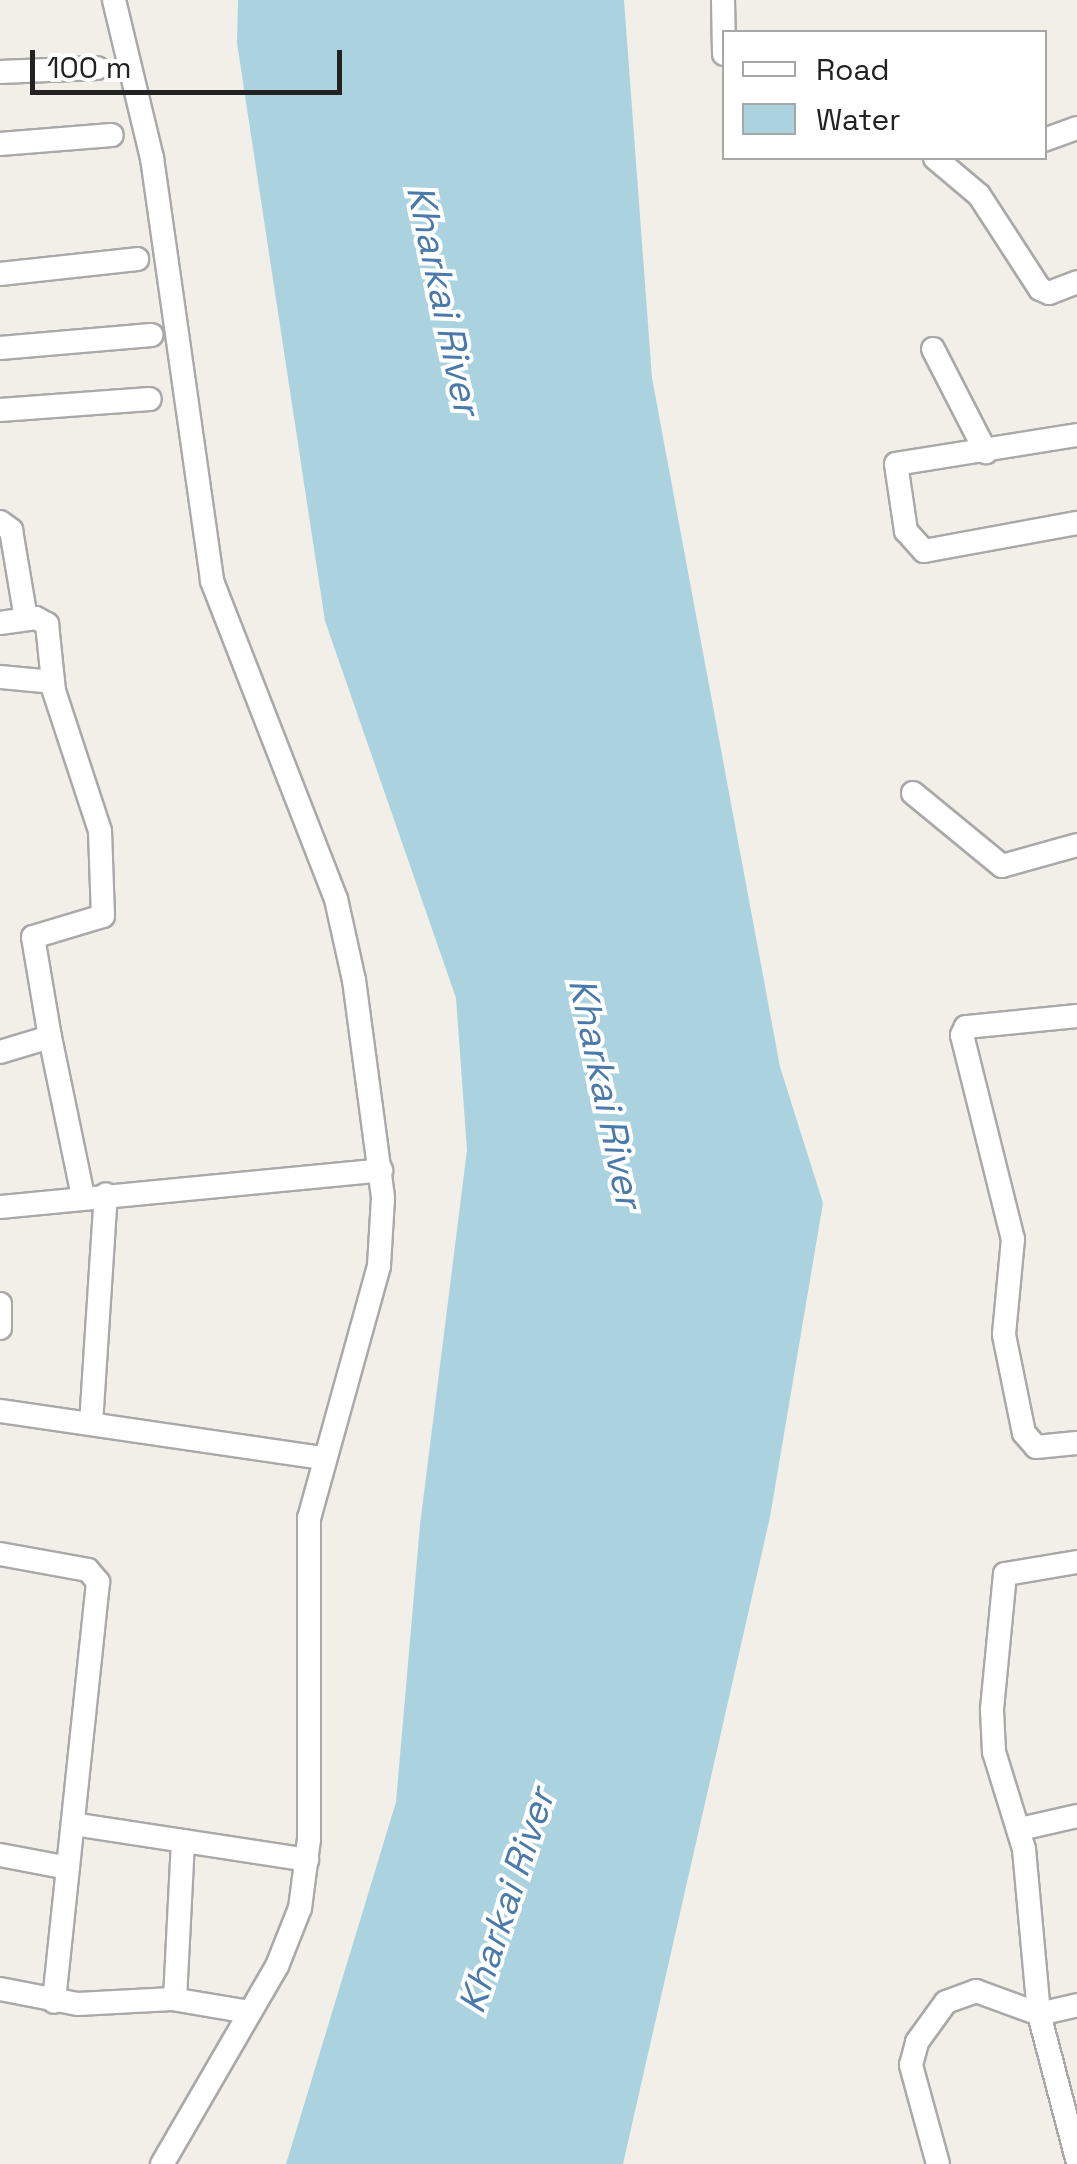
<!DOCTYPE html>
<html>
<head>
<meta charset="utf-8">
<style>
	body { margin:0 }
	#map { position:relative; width:1077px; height:2164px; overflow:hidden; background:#f2efe9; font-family:"Space Grotesk",sans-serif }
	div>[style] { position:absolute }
	.water>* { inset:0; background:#aad3df }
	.roads { filter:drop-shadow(2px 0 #a9a9a9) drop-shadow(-2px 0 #a9a9a9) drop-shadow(0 2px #a9a9a9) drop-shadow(0 -2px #a9a9a9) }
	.minor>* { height:22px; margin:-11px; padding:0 11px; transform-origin:11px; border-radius:11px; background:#fff }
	span { translate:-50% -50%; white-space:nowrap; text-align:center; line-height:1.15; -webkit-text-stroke:8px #fff; paint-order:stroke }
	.water-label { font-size:38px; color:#4a7aab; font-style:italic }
	.legend { position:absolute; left:722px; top:30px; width:325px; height:130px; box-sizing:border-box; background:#fff; border:2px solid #a7a7a7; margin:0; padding:12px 18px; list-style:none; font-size:30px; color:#222 }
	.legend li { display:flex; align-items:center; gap:20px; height:50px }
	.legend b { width:50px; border:2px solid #a7a7a7 }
	.scale { position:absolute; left:30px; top:50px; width:312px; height:45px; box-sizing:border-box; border:5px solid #222; border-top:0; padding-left:12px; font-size:30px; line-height:35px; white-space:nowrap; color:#222; -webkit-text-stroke:8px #fff; paint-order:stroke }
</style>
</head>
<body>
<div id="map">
	<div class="water">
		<i style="clip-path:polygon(238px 0,624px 0,652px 378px,780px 1067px,823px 1203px,770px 1517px,623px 2164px,286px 2164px,396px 1802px,420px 1525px,467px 1150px,456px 998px,325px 621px,237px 43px)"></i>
	</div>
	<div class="roads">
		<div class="minor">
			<i style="left:114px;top:0;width:163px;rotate:76.5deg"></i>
			<i style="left:152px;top:158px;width:427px;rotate:81.9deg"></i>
			<i style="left:212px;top:581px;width:341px;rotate:68.7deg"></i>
			<i style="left:336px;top:899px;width:83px;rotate:77.5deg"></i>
			<i style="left:354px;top:980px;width:220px;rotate:82.4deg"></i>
			<i style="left:383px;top:1198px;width:68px;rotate:93.4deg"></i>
			<i style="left:379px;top:1266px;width:262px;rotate:105.5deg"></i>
			<i style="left:309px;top:1518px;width:321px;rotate:90deg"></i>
			<i style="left:309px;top:1839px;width:70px;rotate:97.4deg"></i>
			<i style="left:300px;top:1908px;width:62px;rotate:111.6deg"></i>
			<i style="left:277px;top:1966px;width:229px;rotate:120.1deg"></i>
			<i style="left:723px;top:0;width:54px;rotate:88.9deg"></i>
			<i style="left:0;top:72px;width:97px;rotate:-2.4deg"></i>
			<i style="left:1044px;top:140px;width:35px;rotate:-20deg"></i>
			<i style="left:0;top:144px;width:112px;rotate:-4.6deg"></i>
			<i style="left:935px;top:158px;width:57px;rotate:40.1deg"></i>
			<i style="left:979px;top:195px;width:112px;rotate:57deg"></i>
			<i style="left:1040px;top:289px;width:10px;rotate:24deg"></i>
			<i style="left:1049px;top:293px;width:30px;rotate:-21deg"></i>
			<i style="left:0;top:274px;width:138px;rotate:-6.2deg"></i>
			<i style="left:0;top:348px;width:152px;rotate:-4.9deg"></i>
			<i style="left:933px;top:349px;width:116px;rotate:62.8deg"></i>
			<i style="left:0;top:410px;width:150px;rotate:-4.2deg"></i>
			<i style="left:1077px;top:435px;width:183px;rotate:170.9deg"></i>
			<i style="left:896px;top:464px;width:68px;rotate:81.5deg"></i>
			<i style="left:906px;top:531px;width:27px;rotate:48deg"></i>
			<i style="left:924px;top:551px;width:156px;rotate:-10.4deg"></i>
			<i style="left:0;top:522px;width:14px;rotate:36deg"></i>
			<i style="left:11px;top:530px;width:90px;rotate:80.4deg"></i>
			<i style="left:0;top:623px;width:36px;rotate:-8deg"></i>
			<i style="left:36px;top:618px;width:13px;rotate:29deg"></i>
			<i style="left:47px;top:624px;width:67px;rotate:84deg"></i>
			<i style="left:54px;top:691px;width:147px;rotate:71.8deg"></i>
			<i style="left:100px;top:831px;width:85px;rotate:88deg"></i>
			<i style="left:103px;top:916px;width:73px;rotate:163.3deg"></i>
			<i style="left:33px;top:937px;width:101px;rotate:80.4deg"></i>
			<i style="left:0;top:677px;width:53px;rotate:5.4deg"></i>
			<i style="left:913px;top:793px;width:115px;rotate:39.4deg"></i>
			<i style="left:1002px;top:866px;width:78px;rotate:-15.6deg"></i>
			<i style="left:1077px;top:1016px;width:112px;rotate:174.3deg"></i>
			<i style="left:966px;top:1027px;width:9px;rotate:117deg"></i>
			<i style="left:962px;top:1035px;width:210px;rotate:76deg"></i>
			<i style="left:1013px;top:1239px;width:96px;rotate:95.4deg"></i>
			<i style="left:1004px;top:1335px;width:100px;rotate:78.5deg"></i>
			<i style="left:1024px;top:1433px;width:18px;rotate:49deg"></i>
			<i style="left:1036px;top:1447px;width:41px;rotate:-5.6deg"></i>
			<i style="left:0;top:1052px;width:52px;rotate:-16.7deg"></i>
			<i style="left:50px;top:1037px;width:163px;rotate:78.3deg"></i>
			<i style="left:0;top:1207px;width:383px;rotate:-5.5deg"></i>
			<i style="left:0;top:1304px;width:24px;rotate:90deg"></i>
			<i style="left:0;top:1411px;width:324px;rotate:8.3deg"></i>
			<i style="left:91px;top:1424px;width:230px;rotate:-86.3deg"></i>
			<i style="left:0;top:1554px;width:89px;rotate:10.3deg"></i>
			<i style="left:88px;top:1570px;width:16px;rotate:50deg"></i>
			<i style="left:98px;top:1582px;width:422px;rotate:96deg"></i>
			<i style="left:1077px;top:1562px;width:73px;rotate:170.5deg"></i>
			<i style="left:1005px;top:1574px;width:137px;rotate:95.5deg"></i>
			<i style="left:992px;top:1710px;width:42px;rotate:87.3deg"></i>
			<i style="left:994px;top:1752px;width:102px;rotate:72.8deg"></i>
			<i style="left:1024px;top:1849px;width:166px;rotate:84.8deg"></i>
			<i style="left:1039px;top:2014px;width:150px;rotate:75.3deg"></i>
			<i style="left:73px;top:1824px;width:237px;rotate:8.7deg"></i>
			<i style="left:1020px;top:1829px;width:58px;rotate:-12.8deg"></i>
			<i style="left:0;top:1855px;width:69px;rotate:10.8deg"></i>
			<i style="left:0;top:1989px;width:79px;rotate:10.9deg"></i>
			<i style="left:78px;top:2004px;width:94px;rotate:-3deg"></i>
			<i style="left:172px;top:1999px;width:79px;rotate:9.5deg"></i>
			<i style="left:175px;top:1999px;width:158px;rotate:-87.1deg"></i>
			<i style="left:938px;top:2164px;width:103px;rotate:-105.3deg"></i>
			<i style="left:911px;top:2065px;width:24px;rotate:-75deg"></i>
			<i style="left:917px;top:2042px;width:49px;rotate:-54.1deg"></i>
			<i style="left:946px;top:2002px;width:32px;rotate:-20deg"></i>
			<i style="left:976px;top:1991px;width:67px;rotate:20.1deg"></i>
			<i style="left:1039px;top:2014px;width:39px;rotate:-13deg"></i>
		</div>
	</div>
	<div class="water-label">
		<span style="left:443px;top:300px;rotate:78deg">Kharkai River</span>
		<span style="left:605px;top:1093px;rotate:78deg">Kharkai River</span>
		<span style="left:507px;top:1901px;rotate:-72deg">Kharkai River</span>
	</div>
	<ul class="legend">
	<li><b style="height:12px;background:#fff"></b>Road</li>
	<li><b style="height:28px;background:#aad3df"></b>Water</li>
	</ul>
	<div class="scale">100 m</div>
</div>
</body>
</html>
